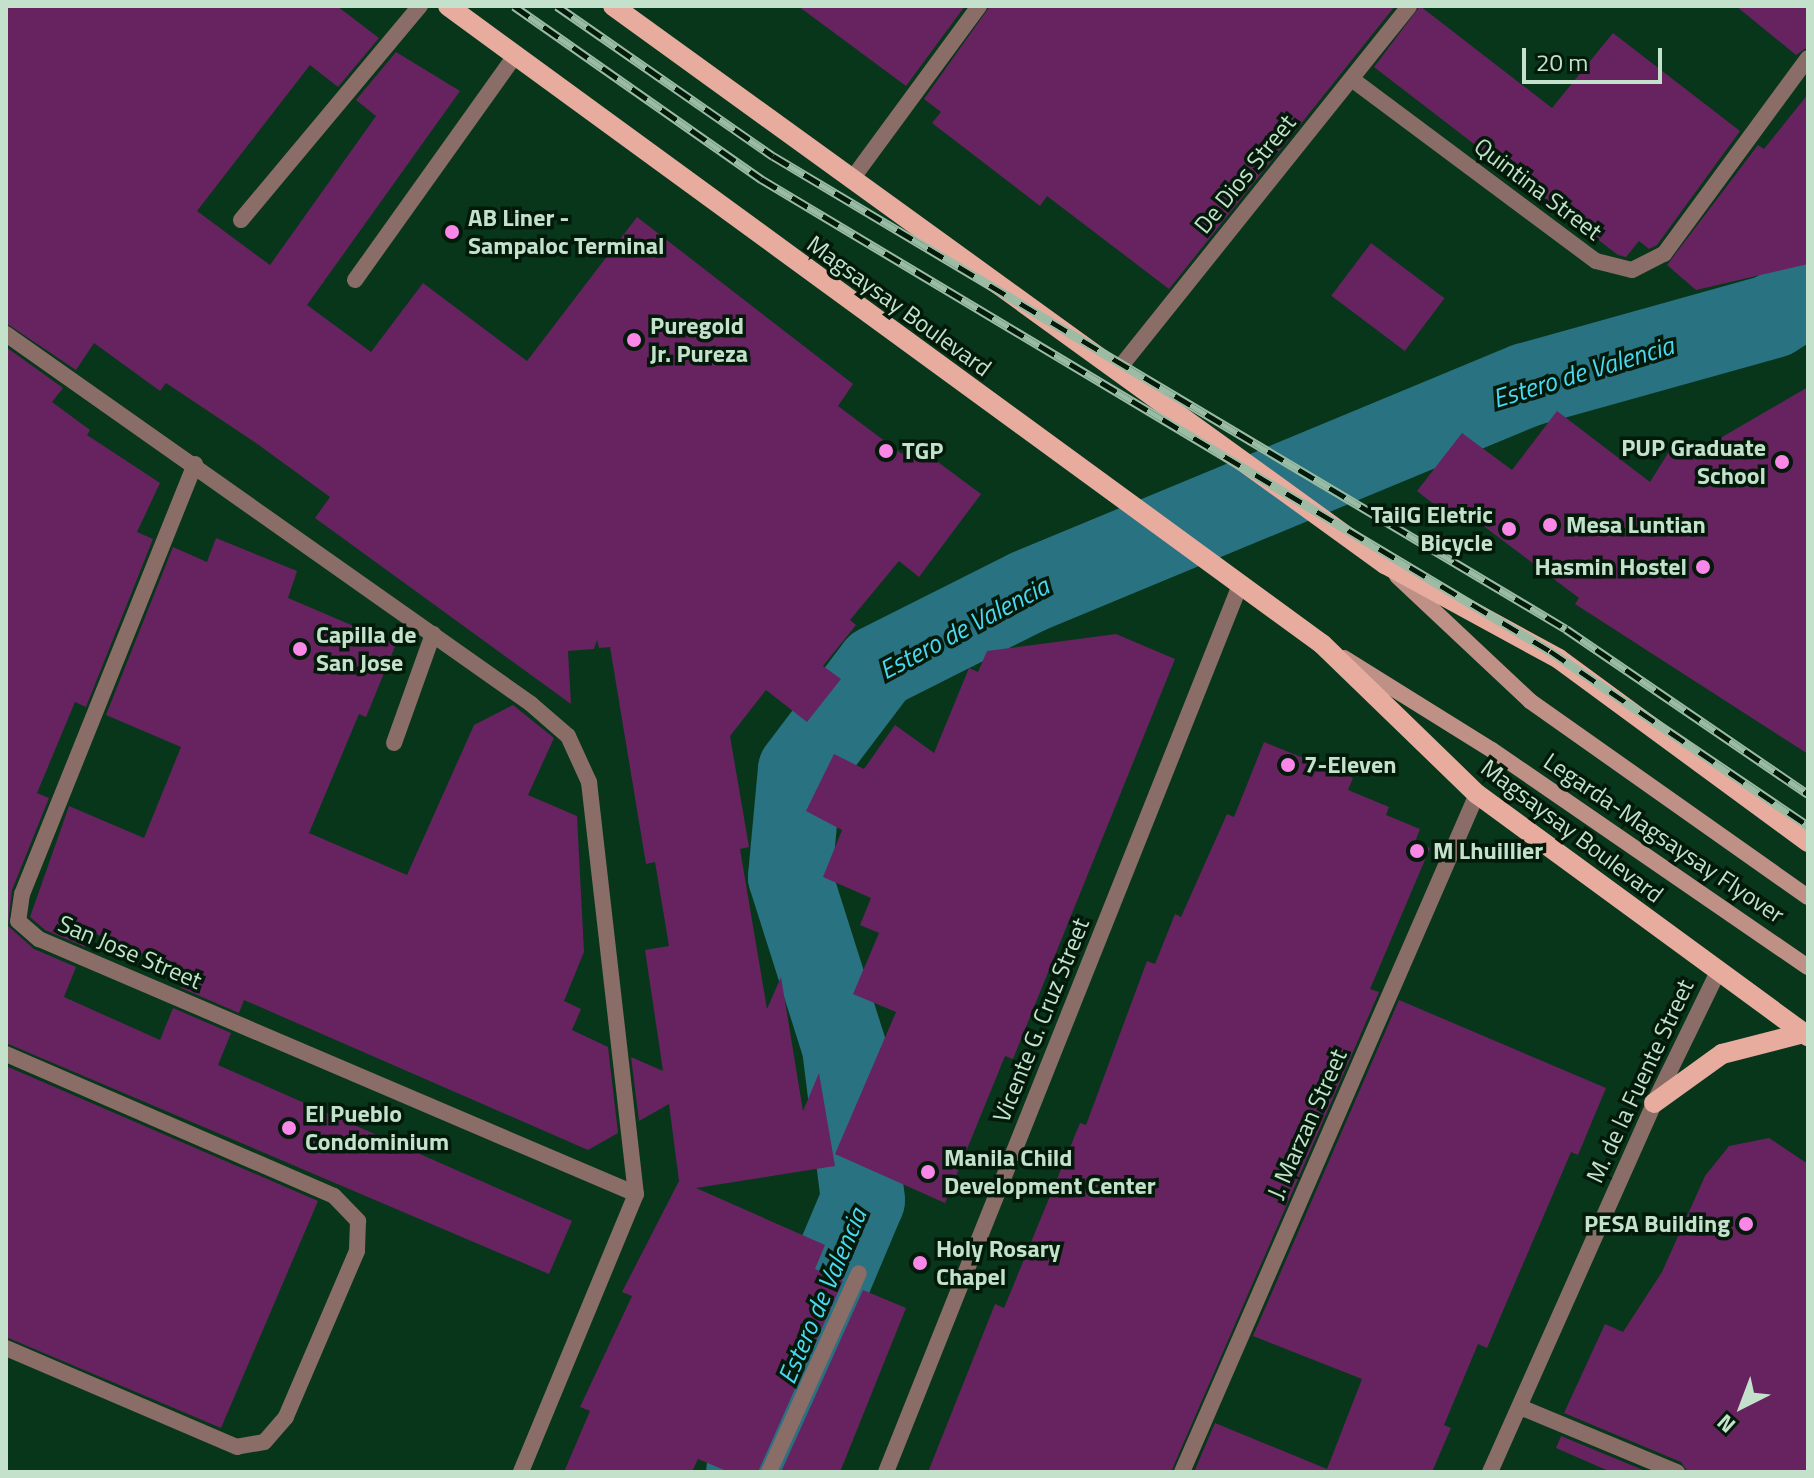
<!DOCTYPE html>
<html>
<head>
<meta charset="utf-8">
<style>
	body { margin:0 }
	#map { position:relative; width:1814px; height:1478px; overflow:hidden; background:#07361b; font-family:"Titillium Web",sans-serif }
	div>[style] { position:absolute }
	.river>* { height:84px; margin:-42px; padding:0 42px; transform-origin:42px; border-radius:42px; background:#297281 }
	.building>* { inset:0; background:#67235f; transform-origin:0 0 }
	.service>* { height:16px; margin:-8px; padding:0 8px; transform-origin:8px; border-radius:8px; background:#8a6d66 }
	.pedestrian>* { height:16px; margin:-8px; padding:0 8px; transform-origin:8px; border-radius:8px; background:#8a6d66 }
	.minor>* { height:16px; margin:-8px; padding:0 8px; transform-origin:8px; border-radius:8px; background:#8a6d66 }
	.tertiary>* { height:16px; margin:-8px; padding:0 8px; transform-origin:8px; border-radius:8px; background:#8a6d66 }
	.secondary>* { height:16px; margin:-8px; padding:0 8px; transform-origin:8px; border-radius:8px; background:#bf9086 }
	.primary>* { height:20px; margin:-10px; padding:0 10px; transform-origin:10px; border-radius:10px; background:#e8ac9f }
	.rail>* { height:9px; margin-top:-4.5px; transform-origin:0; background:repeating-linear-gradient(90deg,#031a0b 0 18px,#9abca4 0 36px); box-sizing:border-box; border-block:2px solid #9abca4 }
	.dots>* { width:22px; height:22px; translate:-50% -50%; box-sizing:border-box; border:4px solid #031a0b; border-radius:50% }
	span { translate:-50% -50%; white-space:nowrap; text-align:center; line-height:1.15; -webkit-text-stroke:7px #031a0b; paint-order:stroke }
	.street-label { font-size:24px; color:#c4e2cb }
	.poi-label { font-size:24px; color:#c4e2cb; font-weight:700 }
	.left { translate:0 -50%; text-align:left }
	.right { translate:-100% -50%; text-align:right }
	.water-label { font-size:26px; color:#4cd8f2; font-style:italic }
	.frame { position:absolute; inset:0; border:8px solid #c4e2cb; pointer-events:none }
	.north { position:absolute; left:1702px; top:1366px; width:80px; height:80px; -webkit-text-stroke:6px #031a0b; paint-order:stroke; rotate:222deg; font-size:22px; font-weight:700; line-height:32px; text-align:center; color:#c4e2cb }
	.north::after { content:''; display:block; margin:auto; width:28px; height:36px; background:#c4e2cb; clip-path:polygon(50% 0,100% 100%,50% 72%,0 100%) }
	.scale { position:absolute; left:1522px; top:48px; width:140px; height:36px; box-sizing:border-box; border:4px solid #c4e2cb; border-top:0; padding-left:10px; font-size:24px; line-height:28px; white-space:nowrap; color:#c4e2cb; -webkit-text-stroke:6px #031a0b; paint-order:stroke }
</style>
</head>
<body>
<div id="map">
	<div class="river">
		<i style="left:748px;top:1472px;width:295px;rotate:-67.1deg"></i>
		<i style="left:863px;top:1200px;width:154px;rotate:-97.1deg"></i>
		<i style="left:844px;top:1047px;width:178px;rotate:-107.6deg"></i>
		<i style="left:790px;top:877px;width:107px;rotate:-84.7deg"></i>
		<i style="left:800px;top:770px;width:129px;rotate:-52.9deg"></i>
		<i style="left:878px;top:667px;width:167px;rotate:-26.7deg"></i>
		<i style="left:1027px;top:592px;width:540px;rotate:-22.53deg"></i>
		<i style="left:1526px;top:385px;width:256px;rotate:-15.6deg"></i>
		<i style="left:1773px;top:316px;width:41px;rotate:-32.2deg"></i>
	</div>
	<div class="building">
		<i style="clip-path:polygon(6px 6px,337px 6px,379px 38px,338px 87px,310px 65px,197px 211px,270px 265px,376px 116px,356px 100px,396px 52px,460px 91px,307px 305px,371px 352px,423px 283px,527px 361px,637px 217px,853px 384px,838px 406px,902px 454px,911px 442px,981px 494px,919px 577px,899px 561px,850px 620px,856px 625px,823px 666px,841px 679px,807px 722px,766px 690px,730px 736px,749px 847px,740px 849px,767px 1009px,781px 977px,803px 1111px,819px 1073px,835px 1166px,696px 1188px,825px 1245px,815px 1269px,843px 1281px,758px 1472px,729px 1472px,698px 1459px,692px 1472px,564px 1472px,590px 1411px,580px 1407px,632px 1296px,622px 1292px,679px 1181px,669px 1104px,639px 1121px,631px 1057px,663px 1071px,645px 950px,669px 946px,655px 862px,646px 864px,610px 647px,599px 648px,597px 640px,594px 649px,568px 651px,571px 704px,315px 518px,330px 497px,256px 443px,166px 383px,160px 391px,94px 343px,76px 370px,6px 323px)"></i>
		<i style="clip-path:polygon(798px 6px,965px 6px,906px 86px)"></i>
		<i style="clip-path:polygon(990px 6px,1395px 6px,1169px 289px,1047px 196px,1040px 206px,932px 123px,941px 112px,924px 99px)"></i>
		<i style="clip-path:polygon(1420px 6px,1552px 108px,1613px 33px,1740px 131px,1657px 245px,1649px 249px,1639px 241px,1626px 257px,1618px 255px,1374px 67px)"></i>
		<i style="clip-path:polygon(1736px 6px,1808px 6px,1808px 47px,1796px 55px)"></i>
		<i style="clip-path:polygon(1808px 94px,1808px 264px,1696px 290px,1667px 265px,1758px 145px,1764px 149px)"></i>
		<i style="left:1371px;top:243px;width:92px;height:66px;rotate:37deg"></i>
		<i style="clip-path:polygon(6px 347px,63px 388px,52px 402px,90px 430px,87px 435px,160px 483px,137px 532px,153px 539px,86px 707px,75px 702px,37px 793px,49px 798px,12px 890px,8px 926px,34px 949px,76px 967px,64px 997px,160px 1040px,173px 1008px,231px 1033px,218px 1065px,572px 1221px,549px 1274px,6px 1043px)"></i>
		<i style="clip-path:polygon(1808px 387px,1808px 754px,1575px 604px,1579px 598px,1461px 509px,1453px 519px,1417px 491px,1462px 433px,1512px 470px,1557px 411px,1650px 482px,1678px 437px,1698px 451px)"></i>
		<i style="clip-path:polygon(216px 538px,297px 571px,288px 598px,396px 644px,366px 717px,359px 714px,309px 833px,407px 875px,474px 725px,513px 705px,554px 738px,528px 795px,577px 816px,584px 952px,564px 1001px,581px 1009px,572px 1030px,608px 1047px,618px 1133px,588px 1150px,244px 1000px,239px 1013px,181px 988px,188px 973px,91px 932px,85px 947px,45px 930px,30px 917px,69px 806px,144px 838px,181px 747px,106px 715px,173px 547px,207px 562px)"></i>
		<i style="clip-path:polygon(1116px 634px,1175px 659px,1013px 1059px,1005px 1056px,945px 1203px,835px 1154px,896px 1012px,853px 994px,879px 933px,860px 925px,871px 898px,823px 877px,842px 830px,806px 811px,834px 754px,864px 769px,895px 725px,934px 753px,969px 668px,978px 672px,987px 651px)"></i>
		<i style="clip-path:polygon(1264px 742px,1353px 778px,1348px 790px,1389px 807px,1386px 815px,1420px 829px,1415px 842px,1430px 848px,1370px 989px,1379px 992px,1171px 1472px,928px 1472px,995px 1304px,1004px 1308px,1080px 1123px,1086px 1125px,1147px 961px,1155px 964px,1175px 914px,1181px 917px,1227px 814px,1234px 817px)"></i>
		<i style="clip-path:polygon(1399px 1000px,1606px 1088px,1578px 1155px,1571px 1152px,1487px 1348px,1478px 1344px,1444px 1425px,1451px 1428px,1432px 1472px,1194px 1472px,1215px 1423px,1327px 1469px,1362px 1379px,1253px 1336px)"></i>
		<i style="clip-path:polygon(6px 1066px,318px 1201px,221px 1428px,6px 1337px)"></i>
		<i style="clip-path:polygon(1769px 1138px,1808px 1164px,1808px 1472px,1688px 1472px,1681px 1462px,1564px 1413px,1605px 1324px,1623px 1332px,1662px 1272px,1705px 1176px,1729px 1146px)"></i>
		<i style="clip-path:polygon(863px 1290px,906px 1308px,840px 1472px,781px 1472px)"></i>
		<i style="clip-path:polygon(1561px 1436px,1648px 1472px,1611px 1472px,1556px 1448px)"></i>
	</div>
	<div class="service">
		<i style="left:241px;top:220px;width:279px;rotate:-50.1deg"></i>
		<i style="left:355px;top:280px;width:275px;rotate:-54.5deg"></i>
		<i style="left:394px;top:743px;width:116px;rotate:-70.3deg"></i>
		<i style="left:6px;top:1054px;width:357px;rotate:23.4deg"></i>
		<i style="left:334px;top:1196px;width:35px;rotate:46deg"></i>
		<i style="left:358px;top:1221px;width:30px;rotate:92deg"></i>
		<i style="left:357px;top:1251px;width:181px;rotate:113.2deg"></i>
		<i style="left:286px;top:1417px;width:33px;rotate:131deg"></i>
		<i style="left:264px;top:1442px;width:27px;rotate:170deg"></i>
		<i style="left:237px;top:1447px;width:251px;rotate:-156.8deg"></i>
	</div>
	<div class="pedestrian">
		<i style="left:1520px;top:1407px;width:170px;rotate:22.5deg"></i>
		<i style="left:769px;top:1472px;width:218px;rotate:-65.7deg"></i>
	</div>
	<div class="minor">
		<i style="left:1353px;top:80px;width:303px;rotate:36.7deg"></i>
		<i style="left:1596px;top:261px;width:37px;rotate:14deg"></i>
		<i style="left:1632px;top:270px;width:36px;rotate:-27deg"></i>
		<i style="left:1664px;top:254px;width:243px;rotate:-53.7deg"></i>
		<i style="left:852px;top:179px;width:215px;rotate:-53.7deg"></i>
		<i style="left:6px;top:334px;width:642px;rotate:35.17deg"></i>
		<i style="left:531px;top:704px;width:49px;rotate:40.9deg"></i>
		<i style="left:568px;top:736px;width:51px;rotate:65.5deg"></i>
		<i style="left:589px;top:782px;width:415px;rotate:83.5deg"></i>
		<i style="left:636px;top:1194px;width:301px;rotate:112.5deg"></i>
		<i style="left:1117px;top:371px;width:467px;rotate:-51.3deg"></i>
		<i style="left:195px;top:464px;width:463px;rotate:111.9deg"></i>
		<i style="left:22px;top:894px;width:27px;rotate:98deg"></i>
		<i style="left:18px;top:921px;width:28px;rotate:41deg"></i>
		<i style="left:39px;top:939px;width:649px;rotate:23.13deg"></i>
		<i style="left:1182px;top:1472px;width:739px;rotate:-66.49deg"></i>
	</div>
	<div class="tertiary">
		<i style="left:886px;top:1472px;width:955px;rotate:-68.24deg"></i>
		<i style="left:1490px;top:1472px;width:404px;rotate:-66deg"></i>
		<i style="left:1654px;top:1103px;width:144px;rotate:-64deg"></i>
	</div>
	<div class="secondary">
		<i style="left:1397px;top:576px;width:183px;rotate:43.2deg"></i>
		<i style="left:1530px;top:701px;width:340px;rotate:35.2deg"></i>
		<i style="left:1344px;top:658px;width:174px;rotate:31.9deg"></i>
		<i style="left:1492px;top:750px;width:383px;rotate:34.5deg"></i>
	</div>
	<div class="primary">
		<i style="left:448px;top:6px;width:1082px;rotate:36.13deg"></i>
		<i style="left:1322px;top:644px;width:216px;rotate:44.1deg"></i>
		<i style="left:1477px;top:794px;width:410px;rotate:36.2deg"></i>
		<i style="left:613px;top:6px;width:953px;rotate:35.86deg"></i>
		<i style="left:1385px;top:564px;width:198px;rotate:28.6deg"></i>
		<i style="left:1559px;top:659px;width:309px;rotate:36.3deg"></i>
		<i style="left:1654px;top:1103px;width:84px;rotate:-35.8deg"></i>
		<i style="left:1722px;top:1054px;width:85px;rotate:-14.4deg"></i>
	</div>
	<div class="rail">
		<i style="left:514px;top:6px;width:302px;rotate:35deg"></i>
		<i style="left:761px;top:179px;width:919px;rotate:30.89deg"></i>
		<i style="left:1550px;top:651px;width:312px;rotate:34.1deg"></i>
		<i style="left:557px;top:6px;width:263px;rotate:34.8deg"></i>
		<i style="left:773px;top:156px;width:923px;rotate:30.81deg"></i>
		<i style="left:1566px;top:629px;width:293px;rotate:34.3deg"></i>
	</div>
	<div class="dots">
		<i style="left:452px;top:232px;background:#f987e8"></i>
		<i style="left:634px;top:340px;background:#f987e8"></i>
		<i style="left:886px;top:451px;background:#f987e8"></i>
		<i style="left:1782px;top:462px;background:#f987e8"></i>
		<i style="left:1550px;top:525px;background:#f987e8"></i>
		<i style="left:1509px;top:529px;background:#f987e8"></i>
		<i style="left:1703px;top:567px;background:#f987e8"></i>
		<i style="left:300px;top:649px;background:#f987e8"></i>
		<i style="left:1288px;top:765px;background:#f987e8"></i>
		<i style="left:1417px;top:851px;background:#f987e8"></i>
		<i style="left:289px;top:1128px;background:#f987e8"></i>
		<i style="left:928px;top:1172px;background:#f987e8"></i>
		<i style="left:1746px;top:1224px;background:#f987e8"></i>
		<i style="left:920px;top:1263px;background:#f987e8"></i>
	</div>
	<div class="street-label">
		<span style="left:1245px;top:174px;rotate:-51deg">De Dios Street</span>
		<span style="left:1538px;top:189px;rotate:37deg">Quintina Street</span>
		<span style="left:899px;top:306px;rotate:36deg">Magsaysay Boulevard</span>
		<span style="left:1572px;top:831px;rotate:37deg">Magsaysay Boulevard</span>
		<span style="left:1664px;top:838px;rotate:34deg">Legarda-Magsaysay Flyover</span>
		<span style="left:130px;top:952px;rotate:23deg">San Jose Street</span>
		<span style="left:1041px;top:1020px;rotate:-68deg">Vicente G. Cruz Street</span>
		<span style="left:1640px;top:1081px;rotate:-65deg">M. de la Fuente Street</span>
		<span style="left:1307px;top:1124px;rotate:-66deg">J. Marzan Street</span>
	</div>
	<div class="poi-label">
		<span class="left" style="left:468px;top:232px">AB Liner -<br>Sampaloc Terminal</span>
		<span class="left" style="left:650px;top:340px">Puregold<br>Jr. Pureza</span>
		<span class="right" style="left:1766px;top:462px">PUP Graduate<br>School</span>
		<span class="left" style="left:902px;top:451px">TGP</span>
		<span class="right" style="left:1493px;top:529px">TailG Eletric<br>Bicycle</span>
		<span class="left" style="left:1566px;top:525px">Mesa Luntian</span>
		<span class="right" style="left:1687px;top:567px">Hasmin Hostel</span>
		<span class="left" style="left:316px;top:649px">Capilla de<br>San Jose</span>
		<span class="left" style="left:1304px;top:765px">7-Eleven</span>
		<span class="left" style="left:1433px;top:851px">M Lhuillier</span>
		<span class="left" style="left:305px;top:1128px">El Pueblo<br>Condominium</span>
		<span class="left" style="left:944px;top:1172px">Manila Child<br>Development Center</span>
		<span class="right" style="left:1730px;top:1224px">PESA Building</span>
		<span class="left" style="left:936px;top:1263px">Holy Rosary<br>Chapel</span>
	</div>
	<div class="water-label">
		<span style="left:1583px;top:372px;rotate:-17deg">Estero de Valencia</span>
		<span style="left:964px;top:628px;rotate:-28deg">Estero de Valencia</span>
		<span style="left:822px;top:1296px;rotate:-67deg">Estero de Valencia</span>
	</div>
	<div class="frame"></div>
	<div class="north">N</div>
	<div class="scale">20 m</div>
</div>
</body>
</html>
